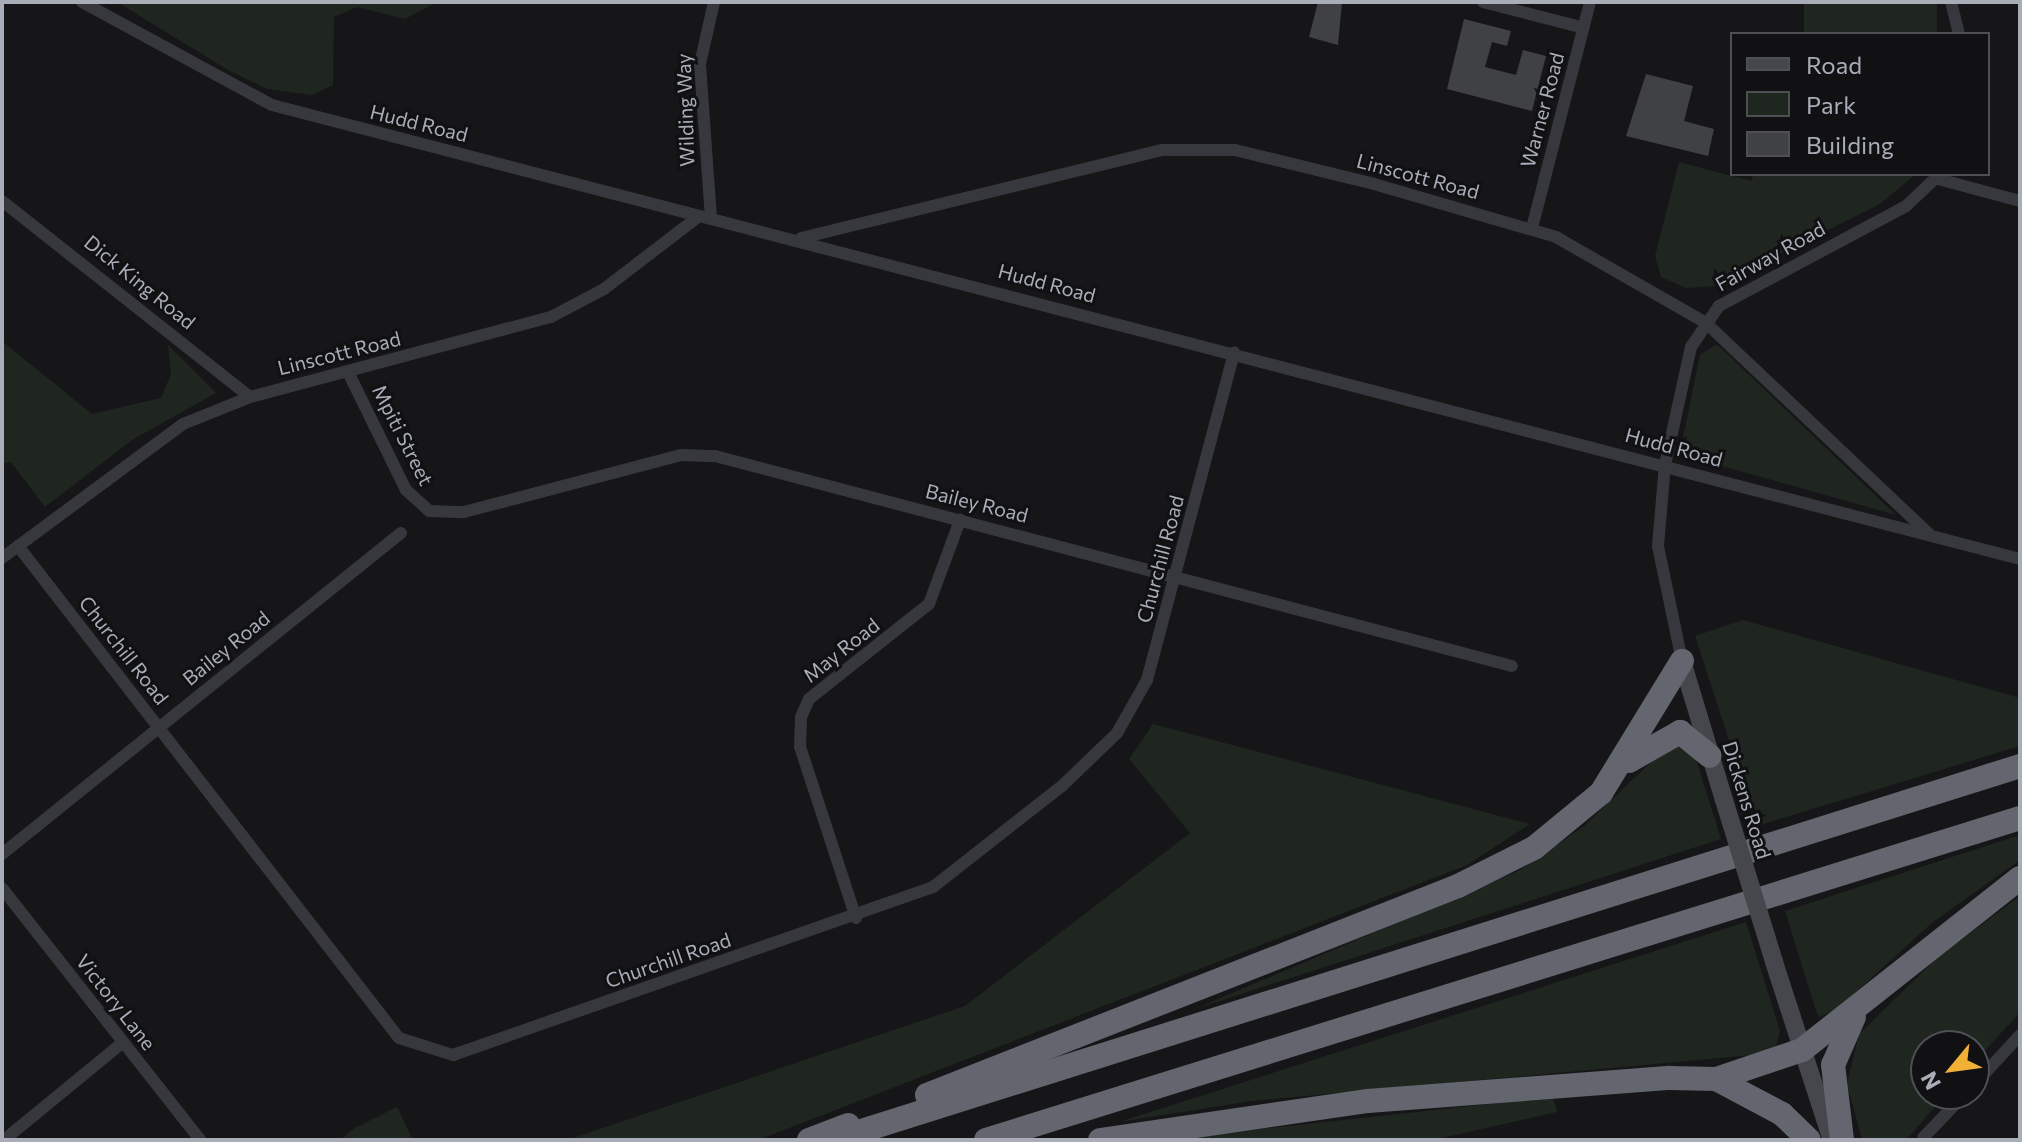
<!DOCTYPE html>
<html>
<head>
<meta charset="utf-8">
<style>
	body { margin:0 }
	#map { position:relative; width:2022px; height:1142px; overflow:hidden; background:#161618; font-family:Commissioner,sans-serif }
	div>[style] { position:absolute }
	.green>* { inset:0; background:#1e261f; transform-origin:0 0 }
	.building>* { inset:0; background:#404145 }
	.street>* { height:12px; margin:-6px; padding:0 6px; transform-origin:6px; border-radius:6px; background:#37383d }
	.secondary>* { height:18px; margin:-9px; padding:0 9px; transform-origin:9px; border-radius:9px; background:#45474d }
	.highway>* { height:24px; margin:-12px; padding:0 12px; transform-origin:12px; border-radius:12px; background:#63666e }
	.secondary-bridge>* { height:18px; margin:-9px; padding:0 9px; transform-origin:9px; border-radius:9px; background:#45474d }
	span { translate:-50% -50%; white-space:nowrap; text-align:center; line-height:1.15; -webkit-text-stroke:6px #111113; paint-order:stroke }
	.street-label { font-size:20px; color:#a8adb8 }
	.frame { position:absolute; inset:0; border:4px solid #a8adb8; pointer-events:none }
	.legend { position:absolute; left:1730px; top:32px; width:260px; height:144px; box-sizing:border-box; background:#111113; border:2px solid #4d4f55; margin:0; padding:10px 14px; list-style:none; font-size:24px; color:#a8adb8 }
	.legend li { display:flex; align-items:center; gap:16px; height:40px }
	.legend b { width:40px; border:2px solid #4d4f55 }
	.north { position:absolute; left:1910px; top:1030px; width:80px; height:80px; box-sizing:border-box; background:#111113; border:2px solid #4d4f55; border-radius:50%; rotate:241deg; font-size:22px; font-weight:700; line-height:32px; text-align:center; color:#a8adb8 }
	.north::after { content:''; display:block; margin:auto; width:28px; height:36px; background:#f2b134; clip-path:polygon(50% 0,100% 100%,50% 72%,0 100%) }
</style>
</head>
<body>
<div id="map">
	<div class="green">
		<i style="clip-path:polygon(117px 2px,437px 2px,405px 19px,357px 7px,334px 17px,333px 85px,312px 95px,267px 89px,228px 70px)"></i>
		<i style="left:1804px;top:2px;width:133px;height:33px"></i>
		<i style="clip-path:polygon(1679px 162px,1751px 181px,1754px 174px,1916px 174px,1880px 204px,1715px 286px,1686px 288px,1661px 277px,1655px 256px)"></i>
		<i style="clip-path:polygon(2px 341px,92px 414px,161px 398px,171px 374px,168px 345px,216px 393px,132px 440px,45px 507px,11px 462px,2px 464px)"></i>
		<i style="clip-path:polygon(1715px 345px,1720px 347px,1896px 515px,1690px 457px,1683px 438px,1700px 355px)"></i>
		<i style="clip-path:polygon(1743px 620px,2020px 698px,2020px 746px,1757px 826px,1695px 636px)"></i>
		<i style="clip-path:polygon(1153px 724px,1530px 824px,1467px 865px,758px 1140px,567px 1140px,965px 1006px,1190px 833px,1129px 759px)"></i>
		<i style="clip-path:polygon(1671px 743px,1693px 750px,1721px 839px,1195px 1009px,1520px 870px,1584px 826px)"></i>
		<i style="clip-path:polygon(2020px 835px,2020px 860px,1933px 922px,1835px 1011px,1818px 1017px,1785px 911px)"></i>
		<i style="clip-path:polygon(2020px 896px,2020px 1012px,1974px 1063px,1974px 1046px,1926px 1046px,1926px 1094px,1946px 1094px,1906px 1140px,1862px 1140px,1847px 1084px,1859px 1034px,1937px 958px)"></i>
		<i style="clip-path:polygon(1746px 922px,1780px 1031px,1776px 1046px,1763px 1054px,1252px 1101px,1119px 1122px)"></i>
		<i style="clip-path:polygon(1553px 1097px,1557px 1112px,1433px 1140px,1159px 1140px)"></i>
		<i style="clip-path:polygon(397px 1107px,413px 1140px,340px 1140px,353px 1129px)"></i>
	</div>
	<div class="building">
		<i style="clip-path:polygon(1318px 2px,1342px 2px,1338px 45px,1309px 37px)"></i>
		<i style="clip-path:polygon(1464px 19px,1511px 31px,1507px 46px,1492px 42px,1485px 67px,1516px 75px,1523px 50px,1546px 56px,1532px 111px,1447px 89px)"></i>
		<i style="clip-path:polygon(1646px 74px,1693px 86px,1684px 121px,1714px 129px,1708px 156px,1626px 136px)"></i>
	</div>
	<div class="street">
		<i style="left:82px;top:2px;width:216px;rotate:28.5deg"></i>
		<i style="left:272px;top:105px;width:1806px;rotate:14.56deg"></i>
		<i style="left:1483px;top:2px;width:104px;rotate:14.4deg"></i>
		<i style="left:1951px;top:2px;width:33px;rotate:76deg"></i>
		<i style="left:1938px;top:179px;width:85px;rotate:15deg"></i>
		<i style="left:2px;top:201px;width:316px;rotate:38.3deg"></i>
		<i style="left:711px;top:218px;width:154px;rotate:-94.1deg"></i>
		<i style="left:700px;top:64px;width:64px;rotate:-77.3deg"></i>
		<i style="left:1532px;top:228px;width:233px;rotate:-75.6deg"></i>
		<i style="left:801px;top:238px;width:372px;rotate:-13.7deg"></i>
		<i style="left:1162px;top:150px;width:73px"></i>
		<i style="left:1235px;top:150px;width:143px;rotate:13.7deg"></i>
		<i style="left:1374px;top:184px;width:190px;rotate:16.2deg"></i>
		<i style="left:1556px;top:237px;width:173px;rotate:29.8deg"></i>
		<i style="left:1706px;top:323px;width:307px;rotate:43.4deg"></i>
		<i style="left:348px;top:372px;width:131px;rotate:63.8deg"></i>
		<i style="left:406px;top:490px;width:31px;rotate:42deg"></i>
		<i style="left:429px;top:511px;width:35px;rotate:2deg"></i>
		<i style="left:464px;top:512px;width:225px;rotate:-14.7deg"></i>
		<i style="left:682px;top:455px;width:33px;rotate:2deg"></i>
		<i style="left:715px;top:456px;width:824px;rotate:14.76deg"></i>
		<i style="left:18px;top:546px;width:622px;rotate:52.25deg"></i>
		<i style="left:399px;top:1038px;width:57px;rotate:17.5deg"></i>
		<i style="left:453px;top:1055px;width:509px;rotate:-19.29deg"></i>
		<i style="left:933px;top:887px;width:165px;rotate:-38.1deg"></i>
		<i style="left:1063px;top:785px;width:75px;rotate:-43.9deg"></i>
		<i style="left:1117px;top:733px;width:61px;rotate:-60.5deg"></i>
		<i style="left:1147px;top:680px;width:339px;rotate:-75.1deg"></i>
		<i style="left:2px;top:558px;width:225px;rotate:-36.5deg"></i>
		<i style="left:183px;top:424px;width:72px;rotate:-21.9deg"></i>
		<i style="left:250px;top:397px;width:311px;rotate:-14.9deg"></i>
		<i style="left:551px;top:317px;width:60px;rotate:-27.8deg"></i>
		<i style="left:604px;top:289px;width:120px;rotate:-37.5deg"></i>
		<i style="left:1682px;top:661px;width:117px;rotate:-101.8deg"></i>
		<i style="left:1658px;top:546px;width:81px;rotate:-85.1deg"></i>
		<i style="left:1665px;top:465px;width:121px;rotate:-77.6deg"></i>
		<i style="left:1691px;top:347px;width:50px;rotate:-55.7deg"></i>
		<i style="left:1719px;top:306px;width:212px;rotate:-28.1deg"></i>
		<i style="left:1906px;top:206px;width:47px;rotate:-43.3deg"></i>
		<i style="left:2px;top:854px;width:512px;rotate:-38.82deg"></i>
		<i style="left:2px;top:888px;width:320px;rotate:51.8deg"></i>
		<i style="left:856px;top:918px;width:180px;rotate:-108.1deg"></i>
		<i style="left:800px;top:747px;width:30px;rotate:-88deg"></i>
		<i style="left:801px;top:717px;width:20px;rotate:-66deg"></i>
		<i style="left:809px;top:699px;width:153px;rotate:-38.4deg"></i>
		<i style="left:929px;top:604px;width:90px;rotate:-69.7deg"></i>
		<i style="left:1974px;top:1085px;width:68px;rotate:-47.4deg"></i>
		<i style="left:1923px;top:1138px;width:61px;rotate:-46.3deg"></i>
		<i style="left:4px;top:1140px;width:153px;rotate:-39.4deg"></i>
	</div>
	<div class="secondary">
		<i style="left:1682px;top:661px;width:145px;rotate:73.2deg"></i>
		<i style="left:1774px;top:962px;width:187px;rotate:72deg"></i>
	</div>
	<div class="highway">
		<i style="left:1629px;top:761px;width:59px;rotate:-29.6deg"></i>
		<i style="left:1680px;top:732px;width:38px;rotate:39deg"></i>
		<i style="left:1716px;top:1079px;width:91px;rotate:-18.6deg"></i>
		<i style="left:1802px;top:1050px;width:278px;rotate:-38.3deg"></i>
		<i style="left:927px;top:1095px;width:571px;rotate:-21.48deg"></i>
		<i style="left:1458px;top:886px;width:85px;rotate:-26.6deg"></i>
		<i style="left:1534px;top:848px;width:87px;rotate:-39.4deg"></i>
		<i style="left:1601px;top:793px;width:155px;rotate:-58.5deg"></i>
		<i style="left:809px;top:1140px;width:42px;rotate:-21deg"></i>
		<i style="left:833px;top:1140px;width:1245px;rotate:-17.49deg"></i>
		<i style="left:986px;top:1140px;width:1083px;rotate:-17.3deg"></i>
		<i style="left:1100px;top:1140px;width:271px;rotate:-8.3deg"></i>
		<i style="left:1368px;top:1101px;width:303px;rotate:-4.4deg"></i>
		<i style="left:1670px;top:1078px;width:46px;rotate:1.2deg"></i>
		<i style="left:1716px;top:1079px;width:75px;rotate:27.9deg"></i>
		<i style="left:1782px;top:1114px;width:37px;rotate:44deg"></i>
		<i style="left:1842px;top:1140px;width:76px;rotate:-96.8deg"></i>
		<i style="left:1833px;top:1065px;width:52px;rotate:-66.4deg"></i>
	</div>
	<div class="secondary-bridge">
		<i style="left:1724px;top:800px;width:170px;rotate:72.8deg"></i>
	</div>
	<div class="street-label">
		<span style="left:685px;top:110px;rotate:-92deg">Wilding Way</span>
		<span style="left:1542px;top:110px;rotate:-75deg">Warner Road</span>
		<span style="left:419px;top:123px;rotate:14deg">Hudd Road</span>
		<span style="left:1418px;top:176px;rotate:15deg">Linscott Road</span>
		<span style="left:1770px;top:256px;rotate:-29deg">Fairway Road</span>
		<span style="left:140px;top:282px;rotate:39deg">Dick King Road</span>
		<span style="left:1047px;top:283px;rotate:15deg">Hudd Road</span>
		<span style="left:339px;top:353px;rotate:-14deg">Linscott Road</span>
		<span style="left:403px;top:435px;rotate:63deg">Mpiti Street</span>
		<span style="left:1674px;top:447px;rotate:15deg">Hudd Road</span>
		<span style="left:977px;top:503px;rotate:14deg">Bailey Road</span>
		<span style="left:1160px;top:559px;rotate:-75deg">Churchill Road</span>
		<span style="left:226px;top:648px;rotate:-39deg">Bailey Road</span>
		<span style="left:124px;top:650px;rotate:52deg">Churchill Road</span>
		<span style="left:841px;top:650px;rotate:-38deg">May Road</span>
		<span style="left:1747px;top:800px;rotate:73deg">Dickens Road</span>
		<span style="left:668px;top:960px;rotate:-19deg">Churchill Road</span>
		<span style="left:116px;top:1002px;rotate:52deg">Victory Lane</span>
	</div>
	<div class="frame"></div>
	<ul class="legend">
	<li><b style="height:10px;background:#45474d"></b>Road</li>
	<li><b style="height:22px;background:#1e261f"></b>Park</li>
	<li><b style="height:22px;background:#404145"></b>Building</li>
	</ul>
	<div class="north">N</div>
</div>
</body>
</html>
